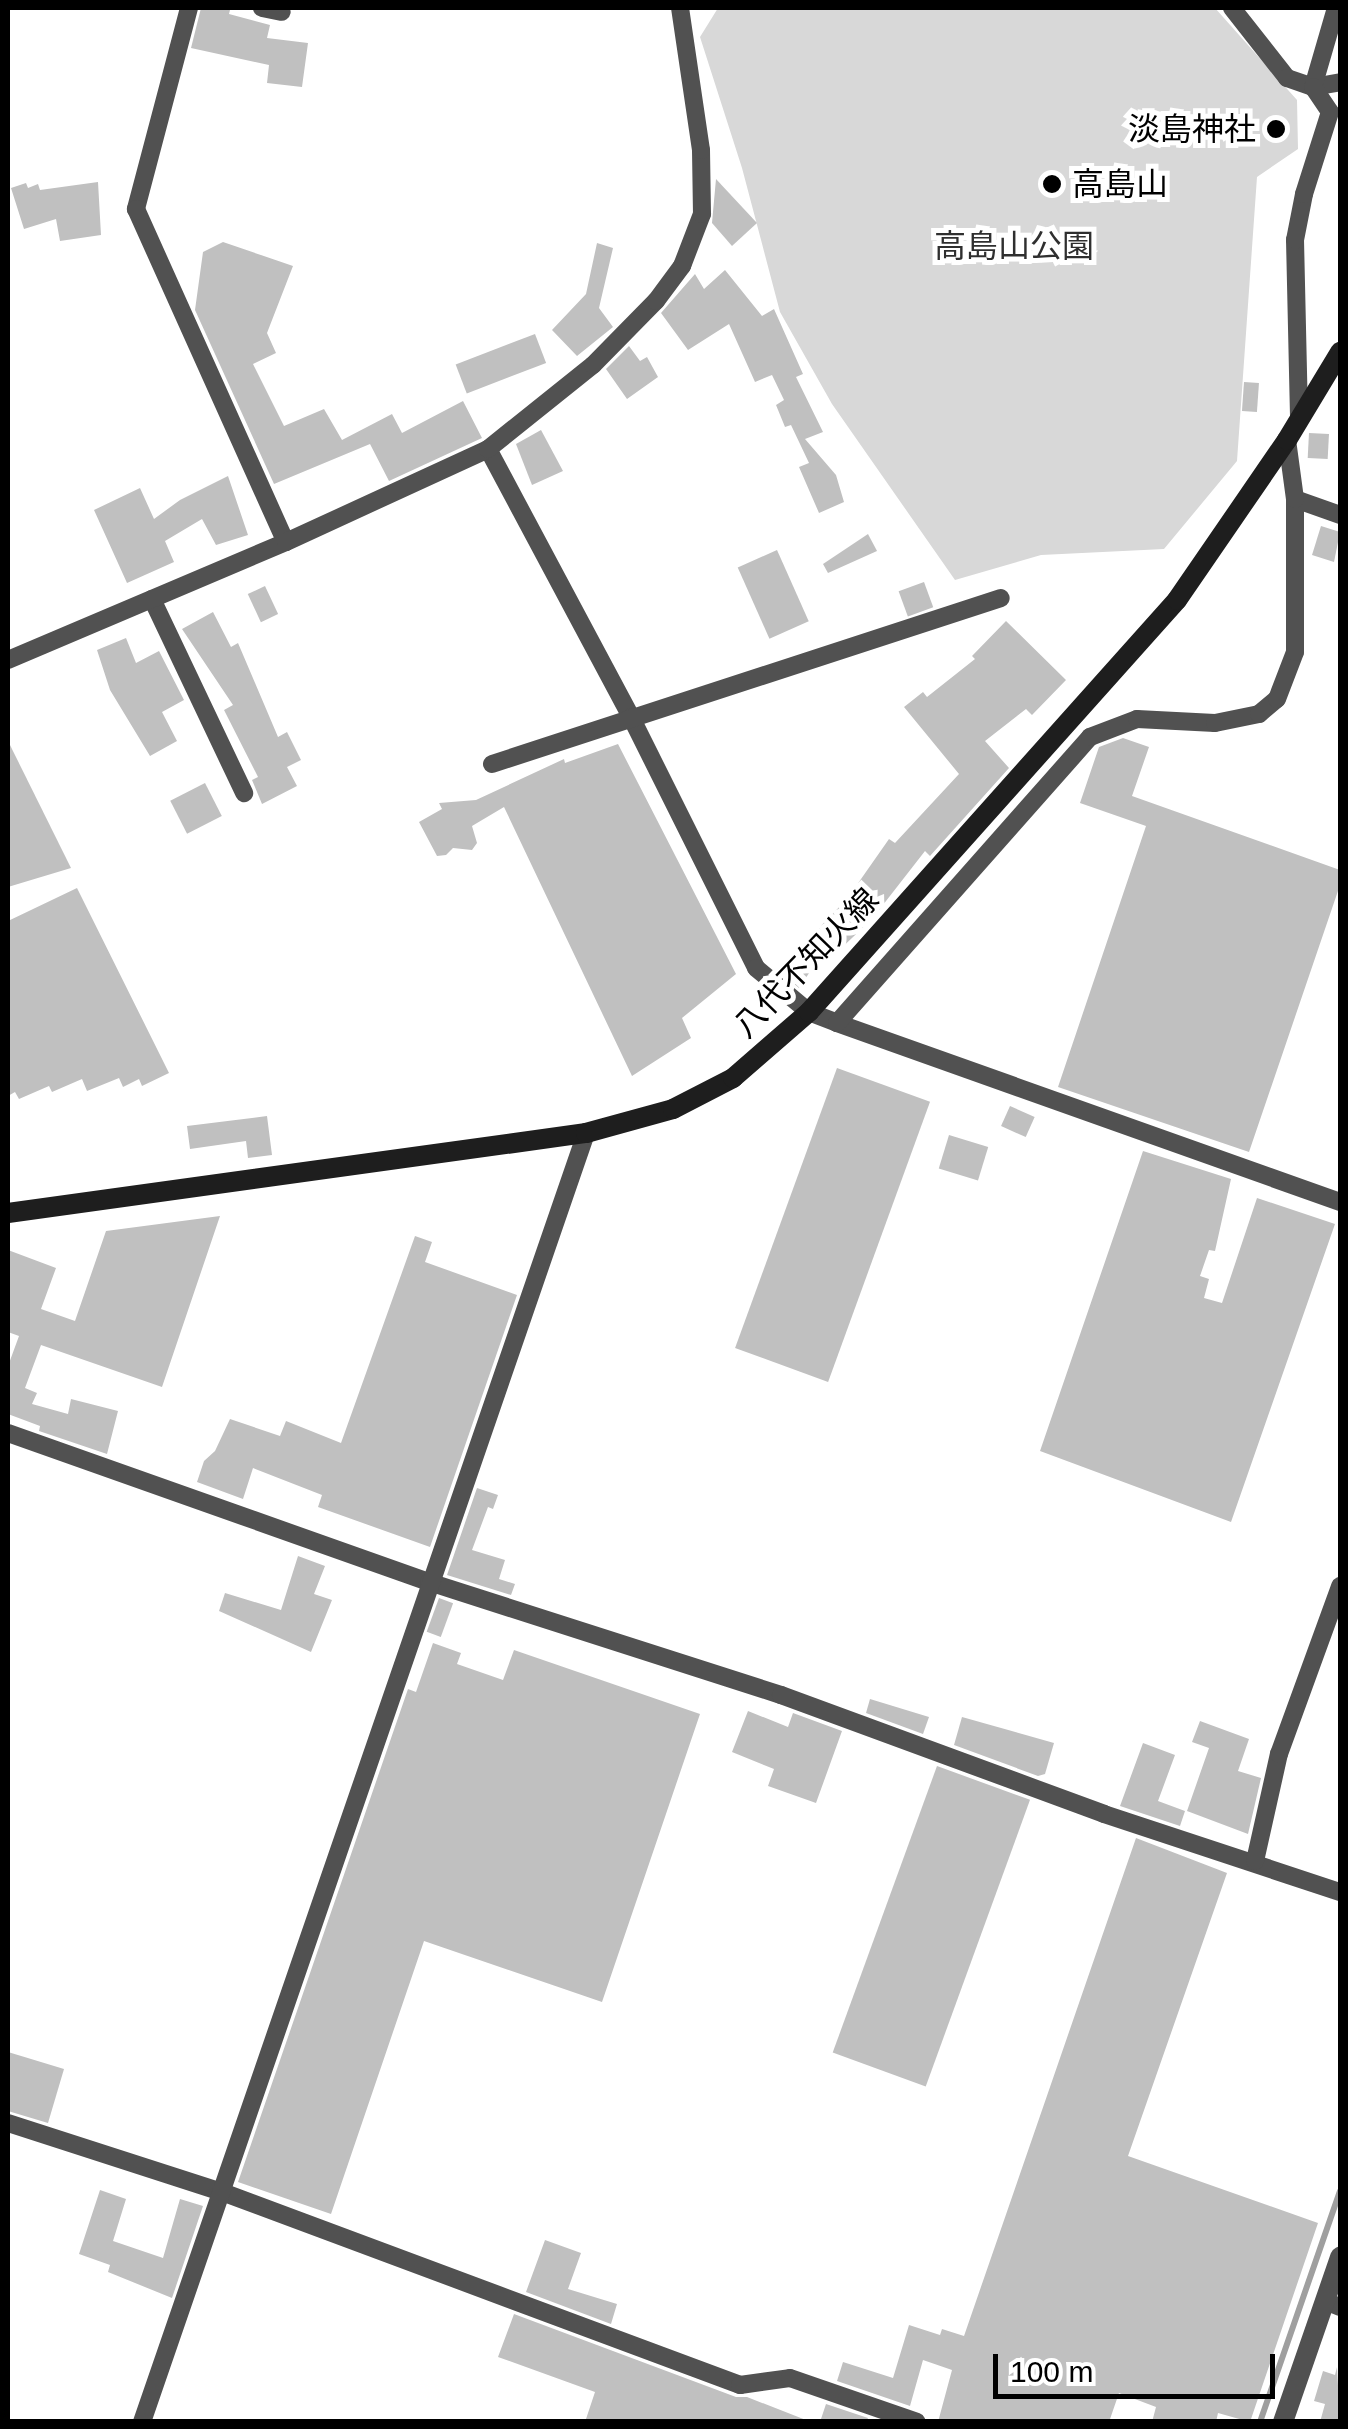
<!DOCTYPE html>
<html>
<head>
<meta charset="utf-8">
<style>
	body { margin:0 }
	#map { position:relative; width:1348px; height:2429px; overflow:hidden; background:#fff; font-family:Helvetica,"Noto Sans JP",sans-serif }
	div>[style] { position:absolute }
	.green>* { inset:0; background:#d8d8d8 }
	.stream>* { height:6px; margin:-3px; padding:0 3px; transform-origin:3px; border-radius:3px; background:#9f9f9f }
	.building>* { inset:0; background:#c0c0c0; transform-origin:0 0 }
	.minor>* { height:18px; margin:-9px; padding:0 9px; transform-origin:9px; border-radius:9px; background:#515151 }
	.tertiary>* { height:20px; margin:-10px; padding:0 10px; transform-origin:10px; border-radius:10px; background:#515151 }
	.secondary>* { height:20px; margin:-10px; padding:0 10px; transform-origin:10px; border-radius:10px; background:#1e1e1e }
	.dots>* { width:28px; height:28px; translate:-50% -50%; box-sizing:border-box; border:5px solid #fff; border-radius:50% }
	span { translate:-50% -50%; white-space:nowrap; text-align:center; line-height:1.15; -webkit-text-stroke:10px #fff; paint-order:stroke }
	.poi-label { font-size:32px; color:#000 }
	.right { translate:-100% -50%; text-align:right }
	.left { translate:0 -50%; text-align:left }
	.park-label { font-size:32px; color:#2f2f2f }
	.street-label { font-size:32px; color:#000 }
	.frame { position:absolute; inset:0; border:10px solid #000; pointer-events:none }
	.scale { position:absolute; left:993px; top:2354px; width:282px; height:45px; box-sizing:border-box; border:5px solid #000; border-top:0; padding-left:12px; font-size:30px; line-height:35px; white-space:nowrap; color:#000; -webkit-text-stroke:8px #fff; paint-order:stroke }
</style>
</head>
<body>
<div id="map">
	<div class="green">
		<i style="clip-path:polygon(718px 8px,1215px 8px,1297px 100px,1298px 149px,1257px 177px,1237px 461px,1164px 549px,1041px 555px,955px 580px,832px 404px,780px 312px,742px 168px,700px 37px)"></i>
	</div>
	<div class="stream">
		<i style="left:1260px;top:2422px;width:244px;rotate:-70.9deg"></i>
	</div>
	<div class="building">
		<i style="clip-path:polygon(201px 8px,230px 10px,229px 14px,270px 25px,267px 38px,308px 43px,302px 87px,267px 83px,269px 65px,191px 48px)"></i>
		<i style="clip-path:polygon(716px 179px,757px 223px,732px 246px,712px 223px)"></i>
		<i style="clip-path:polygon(98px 182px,101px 235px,60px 241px,56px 219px,24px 229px,11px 188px,26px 183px,28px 188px,38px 184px,40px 190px)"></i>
		<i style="clip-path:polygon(223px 242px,293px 266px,267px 333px,276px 353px,253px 364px,284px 426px,324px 409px,342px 440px,392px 414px,402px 433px,463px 401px,482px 438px,389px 481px,370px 444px,274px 484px,195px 310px,203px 252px)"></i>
		<i style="clip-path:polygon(597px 243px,613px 248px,599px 308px,613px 327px,577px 356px,552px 330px,586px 294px)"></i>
		<i style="clip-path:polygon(725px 270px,762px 316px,774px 309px,803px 374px,796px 377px,823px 432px,805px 439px,836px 475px,844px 502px,819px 513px,799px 467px,809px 463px,791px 425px,785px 427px,776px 405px,784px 400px,772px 375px,755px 382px,729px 324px,688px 350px,661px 313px,695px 274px,704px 289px)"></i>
		<i style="left:535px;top:334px;width:31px;height:85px;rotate:69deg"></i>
		<i style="clip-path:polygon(629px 346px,640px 361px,647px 357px,658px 377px,627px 399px,606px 369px)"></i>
		<i style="left:1244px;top:382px;width:15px;height:29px;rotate:4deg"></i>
		<i style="clip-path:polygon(541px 430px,563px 471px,532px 485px,516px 444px)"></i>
		<i style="left:1309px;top:433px;width:20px;height:25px;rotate:3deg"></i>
		<i style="clip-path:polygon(228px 476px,248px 535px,216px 545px,202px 519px,165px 541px,174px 562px,127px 583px,94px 510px,140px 488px,154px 519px,180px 500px)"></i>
		<i style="clip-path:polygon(1321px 526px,1340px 532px,1334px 562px,1312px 555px)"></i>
		<i style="clip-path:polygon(868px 534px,877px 551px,828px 573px,823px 564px)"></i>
		<i style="left:777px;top:550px;width:78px;height:43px;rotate:66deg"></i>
		<i style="left:924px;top:582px;width:27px;height:27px;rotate:70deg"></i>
		<i style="left:265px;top:586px;width:31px;height:19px;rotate:65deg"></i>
		<i style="clip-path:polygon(213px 612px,231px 647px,238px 643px,278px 737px,287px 732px,301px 760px,287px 767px,297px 786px,262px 804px,252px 780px,258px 777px,224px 710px,233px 705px,182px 629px)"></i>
		<i style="clip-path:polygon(1006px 621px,1066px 680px,1032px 715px,1026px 709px,985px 741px,1009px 768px,930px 856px,925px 851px,872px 919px,833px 956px,826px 948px,799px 988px,778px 970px,785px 959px,794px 965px,813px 934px,847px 899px,889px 839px,895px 843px,959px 774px,904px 707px,923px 692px,927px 697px,975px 659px,972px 656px)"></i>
		<i style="clip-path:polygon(126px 638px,136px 663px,159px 651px,184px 700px,162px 712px,177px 741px,150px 756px,110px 690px,97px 650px)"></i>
		<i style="clip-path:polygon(1123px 738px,1149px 747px,1132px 796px,1340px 870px,1340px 885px,1249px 1152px,1058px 1087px,1146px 826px,1080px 803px,1099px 747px)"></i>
		<i style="clip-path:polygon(8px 741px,71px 868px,8px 887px)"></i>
		<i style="clip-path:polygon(618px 744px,736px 974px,682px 1018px,691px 1038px,632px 1076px,504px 807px,472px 826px,477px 843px,472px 850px,453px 848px,446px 855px,437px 856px,419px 822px,442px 809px,439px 803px,476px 800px,564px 759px,565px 763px)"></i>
		<i style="left:205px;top:783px;width:37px;height:39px;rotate:63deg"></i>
		<i style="clip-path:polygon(77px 888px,169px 1073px,142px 1086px,139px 1079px,123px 1087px,119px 1078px,87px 1091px,82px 1079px,52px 1092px,49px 1086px,19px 1099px,15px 1092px,8px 1096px,8px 921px)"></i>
		<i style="left:837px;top:1068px;width:99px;height:298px;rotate:20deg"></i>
		<i style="left:1010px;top:1106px;width:27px;height:22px;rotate:24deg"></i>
		<i style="clip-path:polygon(267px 1116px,272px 1155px,248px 1158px,246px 1141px,190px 1149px,187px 1126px)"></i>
		<i style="left:949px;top:1135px;width:41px;height:35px;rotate:17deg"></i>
		<i style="clip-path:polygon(1143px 1151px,1231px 1179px,1215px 1251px,1209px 1250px,1200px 1276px,1209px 1279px,1204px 1298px,1222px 1303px,1257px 1198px,1335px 1224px,1231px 1522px,1040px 1451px)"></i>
		<i style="clip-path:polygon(220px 1216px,162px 1387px,41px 1345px,25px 1388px,37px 1393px,32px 1404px,68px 1414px,71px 1399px,118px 1411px,107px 1454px,39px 1431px,40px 1426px,8px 1414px,8px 1366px,19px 1336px,8px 1332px,8px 1250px,56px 1268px,41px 1309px,75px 1321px,106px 1231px)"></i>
		<i style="clip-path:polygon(415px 1236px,432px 1242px,425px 1262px,517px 1295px,430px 1547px,318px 1507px,322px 1495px,253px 1468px,243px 1499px,197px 1482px,204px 1461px,215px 1451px,230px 1419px,280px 1436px,286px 1421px,341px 1443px)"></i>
		<i style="clip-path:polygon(477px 1488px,498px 1495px,493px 1509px,488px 1507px,472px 1550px,505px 1560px,499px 1579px,515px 1584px,511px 1595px,447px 1575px)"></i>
		<i style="clip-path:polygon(298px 1556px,325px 1566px,314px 1594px,332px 1600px,311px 1652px,219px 1611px,225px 1593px,281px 1610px)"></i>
		<i style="left:439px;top:1598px;width:15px;height:36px;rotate:20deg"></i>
		<i style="clip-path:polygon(433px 1643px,461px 1653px,457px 1664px,503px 1680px,514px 1650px,700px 1714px,602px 2002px,424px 1941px,331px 2214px,238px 2182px,408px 1689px,416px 1692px)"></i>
		<i style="clip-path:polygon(870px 1699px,929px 1717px,923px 1734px,866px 1713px)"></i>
		<i style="clip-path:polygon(748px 1711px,788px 1727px,793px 1713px,842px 1731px,816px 1803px,768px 1786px,774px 1769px,732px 1752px)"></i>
		<i style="clip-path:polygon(962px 1717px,1054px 1743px,1045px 1774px,1038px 1776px,954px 1745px)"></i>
		<i style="clip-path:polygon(1200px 1721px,1249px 1739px,1238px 1771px,1261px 1778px,1248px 1834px,1187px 1811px,1209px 1748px,1192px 1742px)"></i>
		<i style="clip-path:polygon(1143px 1743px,1175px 1755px,1158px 1801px,1185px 1811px,1180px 1826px,1120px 1806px)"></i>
		<i style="left:937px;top:1766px;width:99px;height:305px;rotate:20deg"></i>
		<i style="clip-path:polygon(1136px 1838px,1227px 1873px,1128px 2156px,1318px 2223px,1250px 2422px,1218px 2413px,1216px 2422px,1152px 2422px,1156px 2407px,1119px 2393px,1109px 2422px,938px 2422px,952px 2370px,923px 2360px,910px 2406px,837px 2381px,843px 2362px,893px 2378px,909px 2325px,940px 2335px,942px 2329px,964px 2336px)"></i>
		<i style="clip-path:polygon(8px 2052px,64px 2069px,48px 2123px,8px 2111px)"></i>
		<i style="clip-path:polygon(100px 2190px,126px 2199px,113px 2241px,163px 2258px,180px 2199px,203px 2206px,172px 2298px,108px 2272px,110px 2265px,79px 2254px)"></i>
		<i style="clip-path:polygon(545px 2240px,581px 2253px,568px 2289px,617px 2304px,611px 2324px,526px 2292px)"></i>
		<i style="clip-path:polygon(514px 2314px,736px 2397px,747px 2397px,811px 2422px,585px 2422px,595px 2392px,498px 2357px)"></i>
		<i style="clip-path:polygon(1337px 2367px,1340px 2422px,1320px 2422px,1325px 2404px,1314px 2401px,1323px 2371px,1335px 2375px)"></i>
		<i style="clip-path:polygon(826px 2404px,868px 2418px,866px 2422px,820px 2422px)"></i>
	</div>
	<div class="minor">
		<i style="left:189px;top:8px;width:208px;rotate:104.8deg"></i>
		<i style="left:136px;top:209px;width:365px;rotate:65.8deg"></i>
		<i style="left:262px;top:8px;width:20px;rotate:11deg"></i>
		<i style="left:1232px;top:8px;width:89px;rotate:51.8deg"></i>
		<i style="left:1287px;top:78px;width:28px;rotate:19deg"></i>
		<i style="left:1313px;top:87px;width:27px;rotate:-10deg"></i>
		<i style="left:1313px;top:87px;width:82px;rotate:-73.8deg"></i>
		<i style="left:1299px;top:416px;width:176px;rotate:-91.3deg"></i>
		<i style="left:1295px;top:240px;width:47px;rotate:-78.9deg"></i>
		<i style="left:1304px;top:194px;width:86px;rotate:-72.4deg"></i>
		<i style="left:1330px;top:112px;width:30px;rotate:-124deg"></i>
		<i style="left:488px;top:449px;width:304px;rotate:61.9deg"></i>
		<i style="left:631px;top:717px;width:280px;rotate:63.5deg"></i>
		<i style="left:756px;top:968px;width:69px;rotate:39.7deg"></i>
		<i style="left:809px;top:1012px;width:30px;rotate:21deg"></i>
		<i style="left:837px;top:1023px;width:534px;rotate:19.59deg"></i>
		<i style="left:1295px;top:499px;width:48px;rotate:19.6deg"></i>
		<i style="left:152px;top:599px;width:215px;rotate:64.6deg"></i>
		<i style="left:8px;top:660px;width:302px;rotate:-23deg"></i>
		<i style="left:286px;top:542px;width:222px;rotate:-24.7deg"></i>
		<i style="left:488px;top:449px;width:134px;rotate:-38.7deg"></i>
		<i style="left:593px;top:365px;width:90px;rotate:-45.5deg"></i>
		<i style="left:656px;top:301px;width:44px;rotate:-53.4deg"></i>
		<i style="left:682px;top:266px;width:56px;rotate:-69deg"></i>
		<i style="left:702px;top:214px;width:64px;rotate:-90.9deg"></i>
		<i style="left:701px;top:150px;width:144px;rotate:-98.4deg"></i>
		<i style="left:492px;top:764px;width:535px;rotate:-18.06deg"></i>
		<i style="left:837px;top:1023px;width:382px;rotate:-48.5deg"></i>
		<i style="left:1090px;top:737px;width:50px;rotate:-21deg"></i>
		<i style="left:1137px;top:719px;width:78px;rotate:2.9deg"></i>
		<i style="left:1215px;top:723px;width:45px;rotate:-11.6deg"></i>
		<i style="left:1259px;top:714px;width:23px;rotate:-40deg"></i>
		<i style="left:1277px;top:699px;width:50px;rotate:-69deg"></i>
		<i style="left:1295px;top:652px;width:153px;rotate:-90deg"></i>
		<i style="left:1295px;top:499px;width:60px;rotate:-97.7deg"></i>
		<i style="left:8px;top:1433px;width:447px;rotate:19.5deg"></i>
		<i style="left:429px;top:1582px;width:370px;rotate:17.8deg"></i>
		<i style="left:781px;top:1695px;width:344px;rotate:20.2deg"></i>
		<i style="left:1104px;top:1814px;width:249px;rotate:18.3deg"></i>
		<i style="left:1255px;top:1861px;width:110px;rotate:-77.4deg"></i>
		<i style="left:1279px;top:1754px;width:179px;rotate:-70deg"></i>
		<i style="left:8px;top:2123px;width:225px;rotate:17.9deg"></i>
		<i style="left:222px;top:2192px;width:553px;rotate:20.43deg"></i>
		<i style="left:740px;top:2385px;width:50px;rotate:-8deg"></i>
		<i style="left:790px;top:2378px;width:134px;rotate:19.1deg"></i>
		<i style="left:1325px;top:2301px;width:16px;rotate:22deg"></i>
		<i style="left:142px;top:2422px;width:1363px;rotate:-70.99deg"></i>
	</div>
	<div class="tertiary">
		<i style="left:1283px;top:2422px;width:175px;rotate:-70.9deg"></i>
	</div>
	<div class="secondary">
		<i style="left:8px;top:1213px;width:584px;rotate:-7.88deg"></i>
		<i style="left:586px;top:1133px;width:90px;rotate:-15.4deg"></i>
		<i style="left:673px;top:1109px;width:68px;rotate:-27.3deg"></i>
		<i style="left:733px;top:1078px;width:101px;rotate:-41deg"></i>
		<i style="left:809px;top:1012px;width:552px;rotate:-48.23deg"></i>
		<i style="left:1177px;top:600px;width:194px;rotate:-55.5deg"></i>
		<i style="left:1287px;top:440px;width:103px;rotate:-58.9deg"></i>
	</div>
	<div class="dots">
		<i style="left:1276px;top:129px;background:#000"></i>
		<i style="left:1052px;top:184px;background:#000"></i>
	</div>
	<div class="poi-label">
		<span class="right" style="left:1256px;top:129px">淡島神社</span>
		<span class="left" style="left:1072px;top:184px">高島山</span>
	</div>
	<div class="park-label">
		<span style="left:1014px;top:246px">高島山公園</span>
	</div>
	<div class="street-label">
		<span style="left:806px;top:963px;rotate:-46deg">八代不知火線</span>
	</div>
	<div class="frame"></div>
	<div class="scale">100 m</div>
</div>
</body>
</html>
